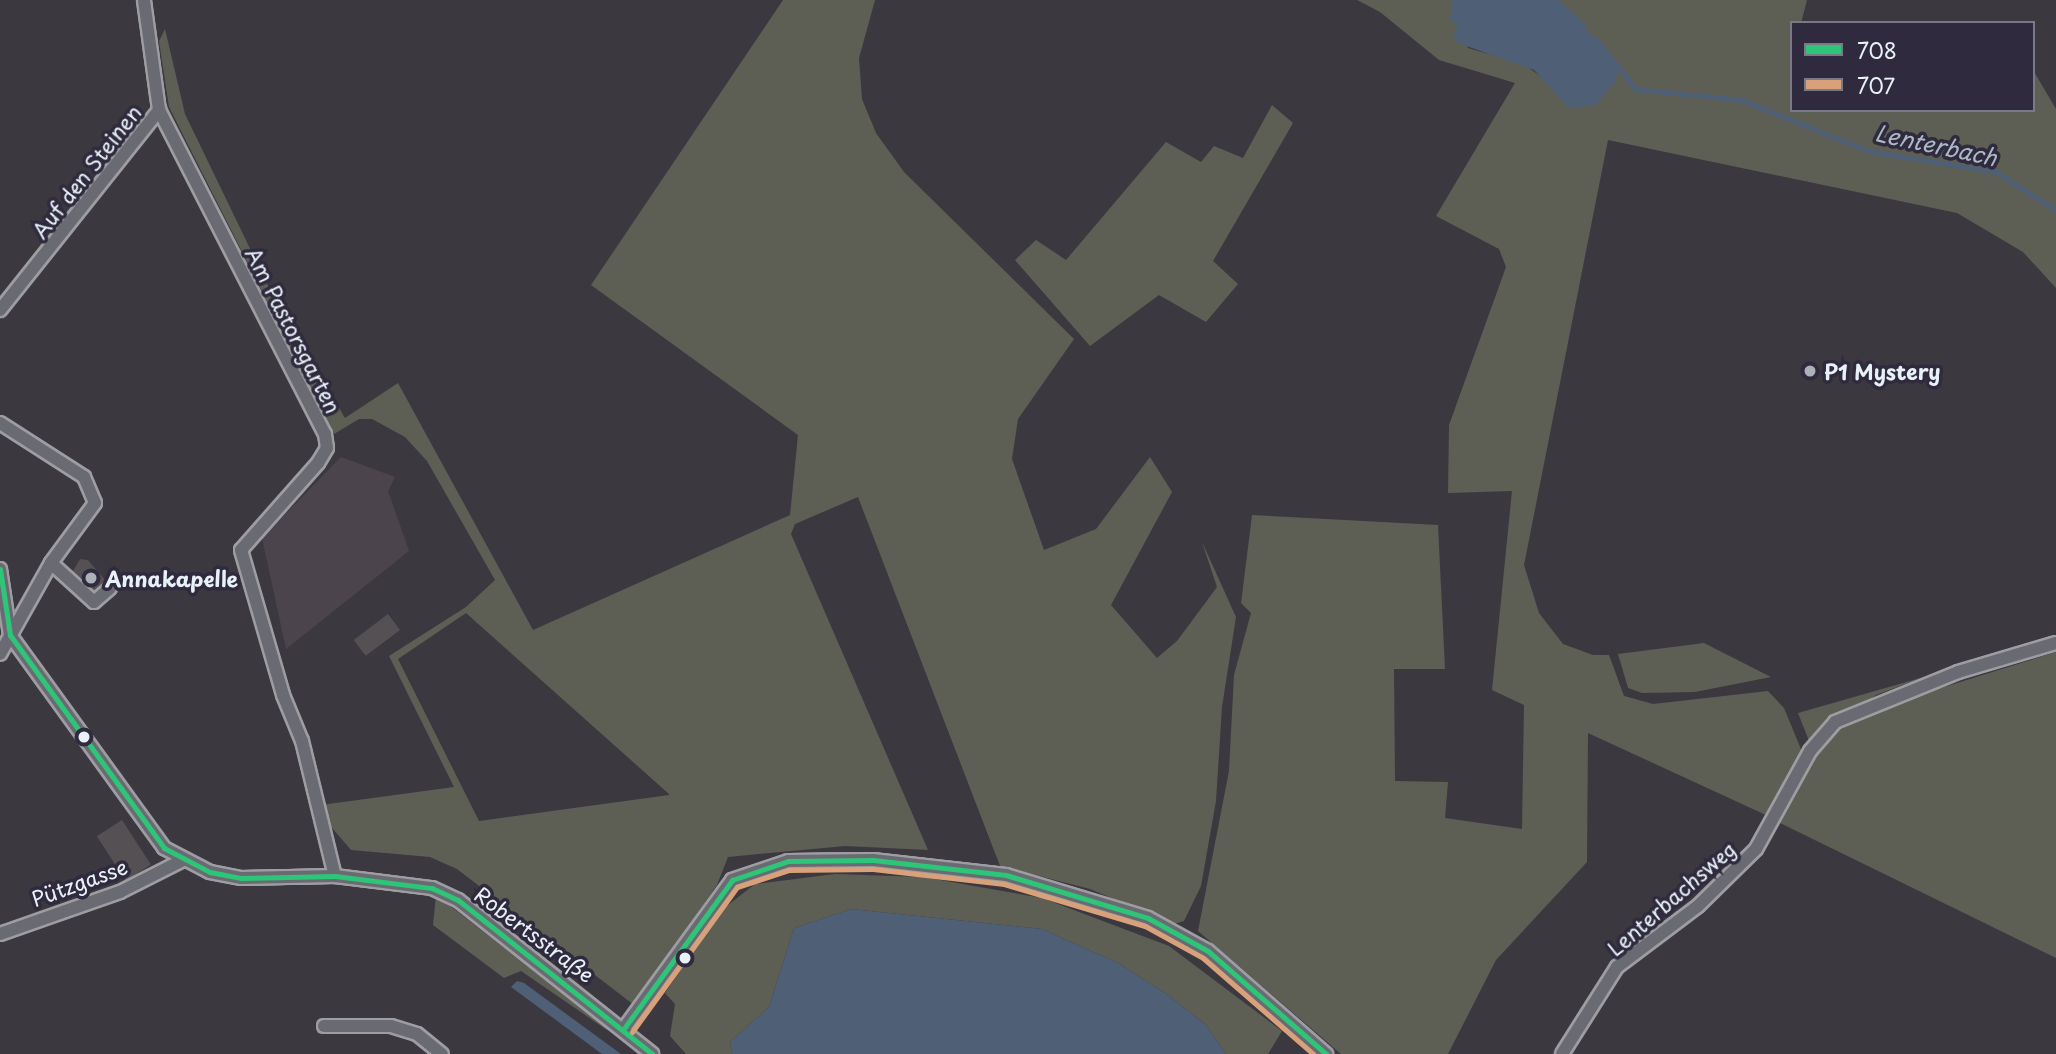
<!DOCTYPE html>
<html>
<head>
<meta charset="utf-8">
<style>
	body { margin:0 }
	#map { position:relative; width:2056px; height:1054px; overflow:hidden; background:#3c3840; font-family:"Playpen Sans",sans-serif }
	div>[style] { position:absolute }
	.built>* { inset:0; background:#4c444c }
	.green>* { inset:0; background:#5d5f54 }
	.water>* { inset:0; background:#4e5f76 }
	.stream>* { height:4.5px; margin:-2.25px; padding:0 2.25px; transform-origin:2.25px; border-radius:2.25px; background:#4e5f76 }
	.building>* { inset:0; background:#545053; transform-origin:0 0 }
	.roads { filter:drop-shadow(2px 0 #9d9da2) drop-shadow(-2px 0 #9d9da2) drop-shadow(0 2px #9d9da2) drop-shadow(0 -2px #9d9da2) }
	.street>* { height:12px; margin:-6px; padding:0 6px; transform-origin:6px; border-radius:6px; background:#6a6b72 }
	.bus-1>* { height:5px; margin:-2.5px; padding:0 2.5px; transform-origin:2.5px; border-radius:2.5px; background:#2dc577 }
	.bus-2>* { height:5px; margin:-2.5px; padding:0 2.5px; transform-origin:2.5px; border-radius:2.5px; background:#d9a179 }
	.dots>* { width:19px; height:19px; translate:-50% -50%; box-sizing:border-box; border:4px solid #2f2a3d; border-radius:50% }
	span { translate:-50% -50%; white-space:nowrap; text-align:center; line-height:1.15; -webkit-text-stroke:7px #2f2a3d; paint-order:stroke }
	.street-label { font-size:21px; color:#e8f1f8 }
	.poi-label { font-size:21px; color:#e8f1f8; font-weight:700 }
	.left { translate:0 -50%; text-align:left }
	.water-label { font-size:23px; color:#abb8c6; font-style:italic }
	.legend { position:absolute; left:1790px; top:21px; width:245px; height:91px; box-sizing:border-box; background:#2f2a3d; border:2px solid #797a88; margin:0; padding:9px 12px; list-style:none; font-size:21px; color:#e8f1f8 }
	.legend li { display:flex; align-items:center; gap:14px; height:35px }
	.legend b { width:35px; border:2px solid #797a88 }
</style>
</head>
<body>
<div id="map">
	<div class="built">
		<i style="clip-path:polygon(341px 457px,395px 477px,388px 491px,409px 551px,286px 649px,262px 538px)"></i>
	</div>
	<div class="green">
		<i style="clip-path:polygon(evenodd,783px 0,875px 0,859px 58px,862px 99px,876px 133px,904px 172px,1074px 339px,1018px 419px,1012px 459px,1044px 550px,1096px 529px,1150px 457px,1172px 492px,1111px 605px,1157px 658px,1177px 641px,1217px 587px,1202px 542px,1236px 617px,1222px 707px,1216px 801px,1201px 886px,1184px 921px,1174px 924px,1090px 889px,1000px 866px,858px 497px,795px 524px,791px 534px,928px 850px,845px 846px,728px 857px,717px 885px,634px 1005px,457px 869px,430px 857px,351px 850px,326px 821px,321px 805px,454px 787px,389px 656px,466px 607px,495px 580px,427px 461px,405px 437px,372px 419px,359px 419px,334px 434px,169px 107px,159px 41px,165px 29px,185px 114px,272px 294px,345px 418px,398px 383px,533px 630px,790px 515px,798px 435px,591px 285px,783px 0,466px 613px,669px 794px,669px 795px,479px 821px,398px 659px,466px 613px)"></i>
		<i style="clip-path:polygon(1357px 0,1452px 0,1468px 48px,1524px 64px,1540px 76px,1569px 11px,1555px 0,1807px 0,1801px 23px,1792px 23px,1792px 110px,2033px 110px,2033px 70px,2056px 109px,2056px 288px,2023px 252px,1957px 213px,1608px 140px,1524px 565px,1539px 613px,1563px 644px,1593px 655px,1609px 655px,1624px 696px,1653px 704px,1768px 691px,1784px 708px,1803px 754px,1768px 816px,1588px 733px,1587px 862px,1496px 960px,1448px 1054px,1341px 1054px,1198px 931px,1229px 771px,1234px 675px,1251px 613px,1241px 603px,1252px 515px,1438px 525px,1445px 669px,1394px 669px,1395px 781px,1448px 782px,1445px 818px,1522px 829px,1524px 705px,1492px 690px,1512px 491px,1448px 493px,1449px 425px,1506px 267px,1499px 249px,1436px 216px,1515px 83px,1439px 60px,1380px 12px)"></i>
		<i style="clip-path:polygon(1272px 105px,1293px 123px,1213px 261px,1238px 284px,1206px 322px,1159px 295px,1090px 346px,1015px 260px,1036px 240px,1066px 260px,1166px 142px,1201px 162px,1214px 146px,1243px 158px)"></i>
		<i style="clip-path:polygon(1704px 643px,1771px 677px,1695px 692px,1642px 693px,1628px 688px,1618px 654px)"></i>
		<i style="clip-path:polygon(2056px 652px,2056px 958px,1778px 822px,1811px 761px,1845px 724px,1877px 708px)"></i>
		<i style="clip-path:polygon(1924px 677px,1876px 695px,1809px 741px,1798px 713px)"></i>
		<i style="clip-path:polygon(835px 874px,923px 877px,1042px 898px,1169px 946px,1282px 1031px,1268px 1054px,1226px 1054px,1206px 1025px,1168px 995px,1120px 964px,1042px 929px,851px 909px,794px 928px,769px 1007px,730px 1042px,732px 1054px,686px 1054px,670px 1036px,675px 1004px,665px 993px,723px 909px,755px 884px)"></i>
		<i style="clip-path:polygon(436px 895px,608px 1028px,607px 1030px,521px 971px,504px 978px,433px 925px)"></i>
	</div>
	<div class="water">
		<i style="clip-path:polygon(1452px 0,1555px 0,1603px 46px,1617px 70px,1616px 81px,1595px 105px,1569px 108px,1534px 70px,1458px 43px,1453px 34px,1458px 27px,1450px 19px)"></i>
		<i style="clip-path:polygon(851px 909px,1042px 929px,1120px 964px,1168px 995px,1206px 1025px,1226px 1054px,732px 1054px,730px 1042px,769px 1007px,794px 928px)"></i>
		<i style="clip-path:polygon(517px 981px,524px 983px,621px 1054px,602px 1054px,511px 987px)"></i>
	</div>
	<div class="stream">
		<i style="left:1555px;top:0;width:39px;rotate:42deg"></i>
		<i style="left:1597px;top:40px;width:63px;rotate:51.5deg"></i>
		<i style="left:1636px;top:89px;width:107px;rotate:5.9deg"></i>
		<i style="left:1742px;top:100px;width:137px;rotate:21.9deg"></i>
		<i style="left:1869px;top:151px;width:129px;rotate:9.4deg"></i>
		<i style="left:1996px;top:172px;width:71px;rotate:32.3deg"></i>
	</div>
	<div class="building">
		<i style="clip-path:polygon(80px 559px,88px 560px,106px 581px,94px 590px,73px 571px)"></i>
		<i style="left:388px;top:614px;width:20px;height:43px;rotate:53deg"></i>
		<i style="left:122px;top:820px;width:53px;height:30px;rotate:57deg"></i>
	</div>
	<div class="roads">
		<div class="street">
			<i style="left:159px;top:110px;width:364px;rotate:62.9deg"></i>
			<i style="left:325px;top:434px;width:14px;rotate:82deg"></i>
			<i style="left:327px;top:448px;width:17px;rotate:121deg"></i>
			<i style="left:318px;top:463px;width:116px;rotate:131.5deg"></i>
			<i style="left:241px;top:550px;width:151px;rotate:73.8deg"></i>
			<i style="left:283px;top:695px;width:50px;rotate:67.6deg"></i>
			<i style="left:302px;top:741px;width:139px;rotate:76.3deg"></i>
			<i style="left:0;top:310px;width:256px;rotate:-51.5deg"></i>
			<i style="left:159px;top:110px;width:111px;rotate:-97.8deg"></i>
			<i style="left:0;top:423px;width:100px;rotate:32.7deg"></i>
			<i style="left:84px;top:477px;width:28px;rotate:67deg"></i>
			<i style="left:95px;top:503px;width:74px;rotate:126.3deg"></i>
			<i style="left:51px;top:563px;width:104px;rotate:119.3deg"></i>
			<i style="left:51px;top:563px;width:58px;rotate:42.2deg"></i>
			<i style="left:94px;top:602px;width:21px;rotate:-41deg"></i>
			<i style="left:0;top:569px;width:67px;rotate:81.4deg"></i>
			<i style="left:10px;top:635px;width:263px;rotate:54.1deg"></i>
			<i style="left:164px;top:848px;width:52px;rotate:27.6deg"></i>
			<i style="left:210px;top:872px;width:32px;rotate:11deg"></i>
			<i style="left:241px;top:878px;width:94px;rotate:-1.2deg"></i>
			<i style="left:335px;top:876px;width:98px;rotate:7.1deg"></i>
			<i style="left:432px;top:888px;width:29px;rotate:25deg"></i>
			<i style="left:458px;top:900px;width:248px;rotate:38.4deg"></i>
			<i style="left:0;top:934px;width:127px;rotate:-19.3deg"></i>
			<i style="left:120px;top:892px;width:71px;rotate:-26.9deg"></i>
			<i style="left:324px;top:1026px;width:67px"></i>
			<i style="left:391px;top:1026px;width:27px;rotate:17deg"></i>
			<i style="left:417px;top:1034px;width:32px;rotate:39deg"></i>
			<i style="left:625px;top:1027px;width:182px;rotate:-53.9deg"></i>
			<i style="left:732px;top:880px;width:59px;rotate:-18.7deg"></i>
			<i style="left:788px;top:861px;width:85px;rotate:-0.7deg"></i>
			<i style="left:873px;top:860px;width:134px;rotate:6.4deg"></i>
			<i style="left:1006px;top:875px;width:148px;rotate:16.8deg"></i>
			<i style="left:1148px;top:918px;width:68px;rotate:28.8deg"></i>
			<i style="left:1208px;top:951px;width:157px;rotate:41.1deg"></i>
			<i style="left:1562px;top:1054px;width:103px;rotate:-57.7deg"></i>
			<i style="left:1617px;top:967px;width:101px;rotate:-37deg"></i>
			<i style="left:1698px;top:906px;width:81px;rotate:-44.5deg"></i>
			<i style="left:1756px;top:849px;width:112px;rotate:-61.1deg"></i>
			<i style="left:1810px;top:751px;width:38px;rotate:-49deg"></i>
			<i style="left:1835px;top:722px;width:133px;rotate:-22.1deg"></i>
			<i style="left:1958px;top:672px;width:102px;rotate:-16.5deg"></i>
		</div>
	</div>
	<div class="bus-1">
		<i style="left:0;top:569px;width:67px;rotate:81.4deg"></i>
		<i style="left:10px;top:635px;width:263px;rotate:54.1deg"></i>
		<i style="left:164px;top:848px;width:52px;rotate:27.6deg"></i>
		<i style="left:210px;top:872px;width:32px;rotate:11deg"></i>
		<i style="left:241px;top:878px;width:94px;rotate:-1.2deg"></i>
		<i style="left:335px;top:876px;width:98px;rotate:7.1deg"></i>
		<i style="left:432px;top:888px;width:29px;rotate:25deg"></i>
		<i style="left:458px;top:900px;width:248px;rotate:38.4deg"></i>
		<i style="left:625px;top:1027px;width:182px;rotate:-53.9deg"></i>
		<i style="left:732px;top:880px;width:59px;rotate:-18.7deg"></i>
		<i style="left:788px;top:861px;width:85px;rotate:-0.7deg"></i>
		<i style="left:873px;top:860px;width:134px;rotate:6.4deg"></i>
		<i style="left:1006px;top:875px;width:148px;rotate:16.8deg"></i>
		<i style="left:1148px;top:918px;width:68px;rotate:28.8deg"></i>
		<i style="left:1208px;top:951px;width:157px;rotate:41.1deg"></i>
	</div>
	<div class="bus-2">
		<i style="left:632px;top:1032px;width:179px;rotate:-54.1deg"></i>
		<i style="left:737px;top:887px;width:55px;rotate:-18.1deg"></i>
		<i style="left:789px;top:870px;width:84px;rotate:-0.7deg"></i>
		<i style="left:873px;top:869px;width:132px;rotate:6.5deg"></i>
		<i style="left:1004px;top:884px;width:147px;rotate:16.6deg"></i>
		<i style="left:1145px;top:926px;width:66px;rotate:28.9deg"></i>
		<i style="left:1203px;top:958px;width:146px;rotate:41.1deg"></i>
	</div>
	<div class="dots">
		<i style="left:1810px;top:371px;background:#acb0b8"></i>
		<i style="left:91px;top:578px;background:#acb0b8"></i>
		<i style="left:84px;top:737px;background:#e8f1f8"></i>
		<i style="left:685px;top:958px;background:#e8f1f8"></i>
	</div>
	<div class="street-label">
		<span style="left:86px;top:171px;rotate:-52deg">Auf den Steinen</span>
		<span style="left:294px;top:330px;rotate:63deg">Am Pastorsgarten</span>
		<span style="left:79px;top:882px;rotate:-20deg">Pützgasse</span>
		<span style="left:1671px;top:898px;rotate:-41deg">Lenterbachsweg</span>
		<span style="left:535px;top:934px;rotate:37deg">Robertsstraße</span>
	</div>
	<div class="poi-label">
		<span class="left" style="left:1824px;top:371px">P1 Mystery</span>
		<span class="left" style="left:105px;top:578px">Annakapelle</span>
	</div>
	<div class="water-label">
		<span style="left:1936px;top:145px;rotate:12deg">Lenterbach</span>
	</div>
	<ul class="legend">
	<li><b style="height:9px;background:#2dc577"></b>708</li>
	<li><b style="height:9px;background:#d9a179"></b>707</li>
	</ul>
</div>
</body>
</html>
